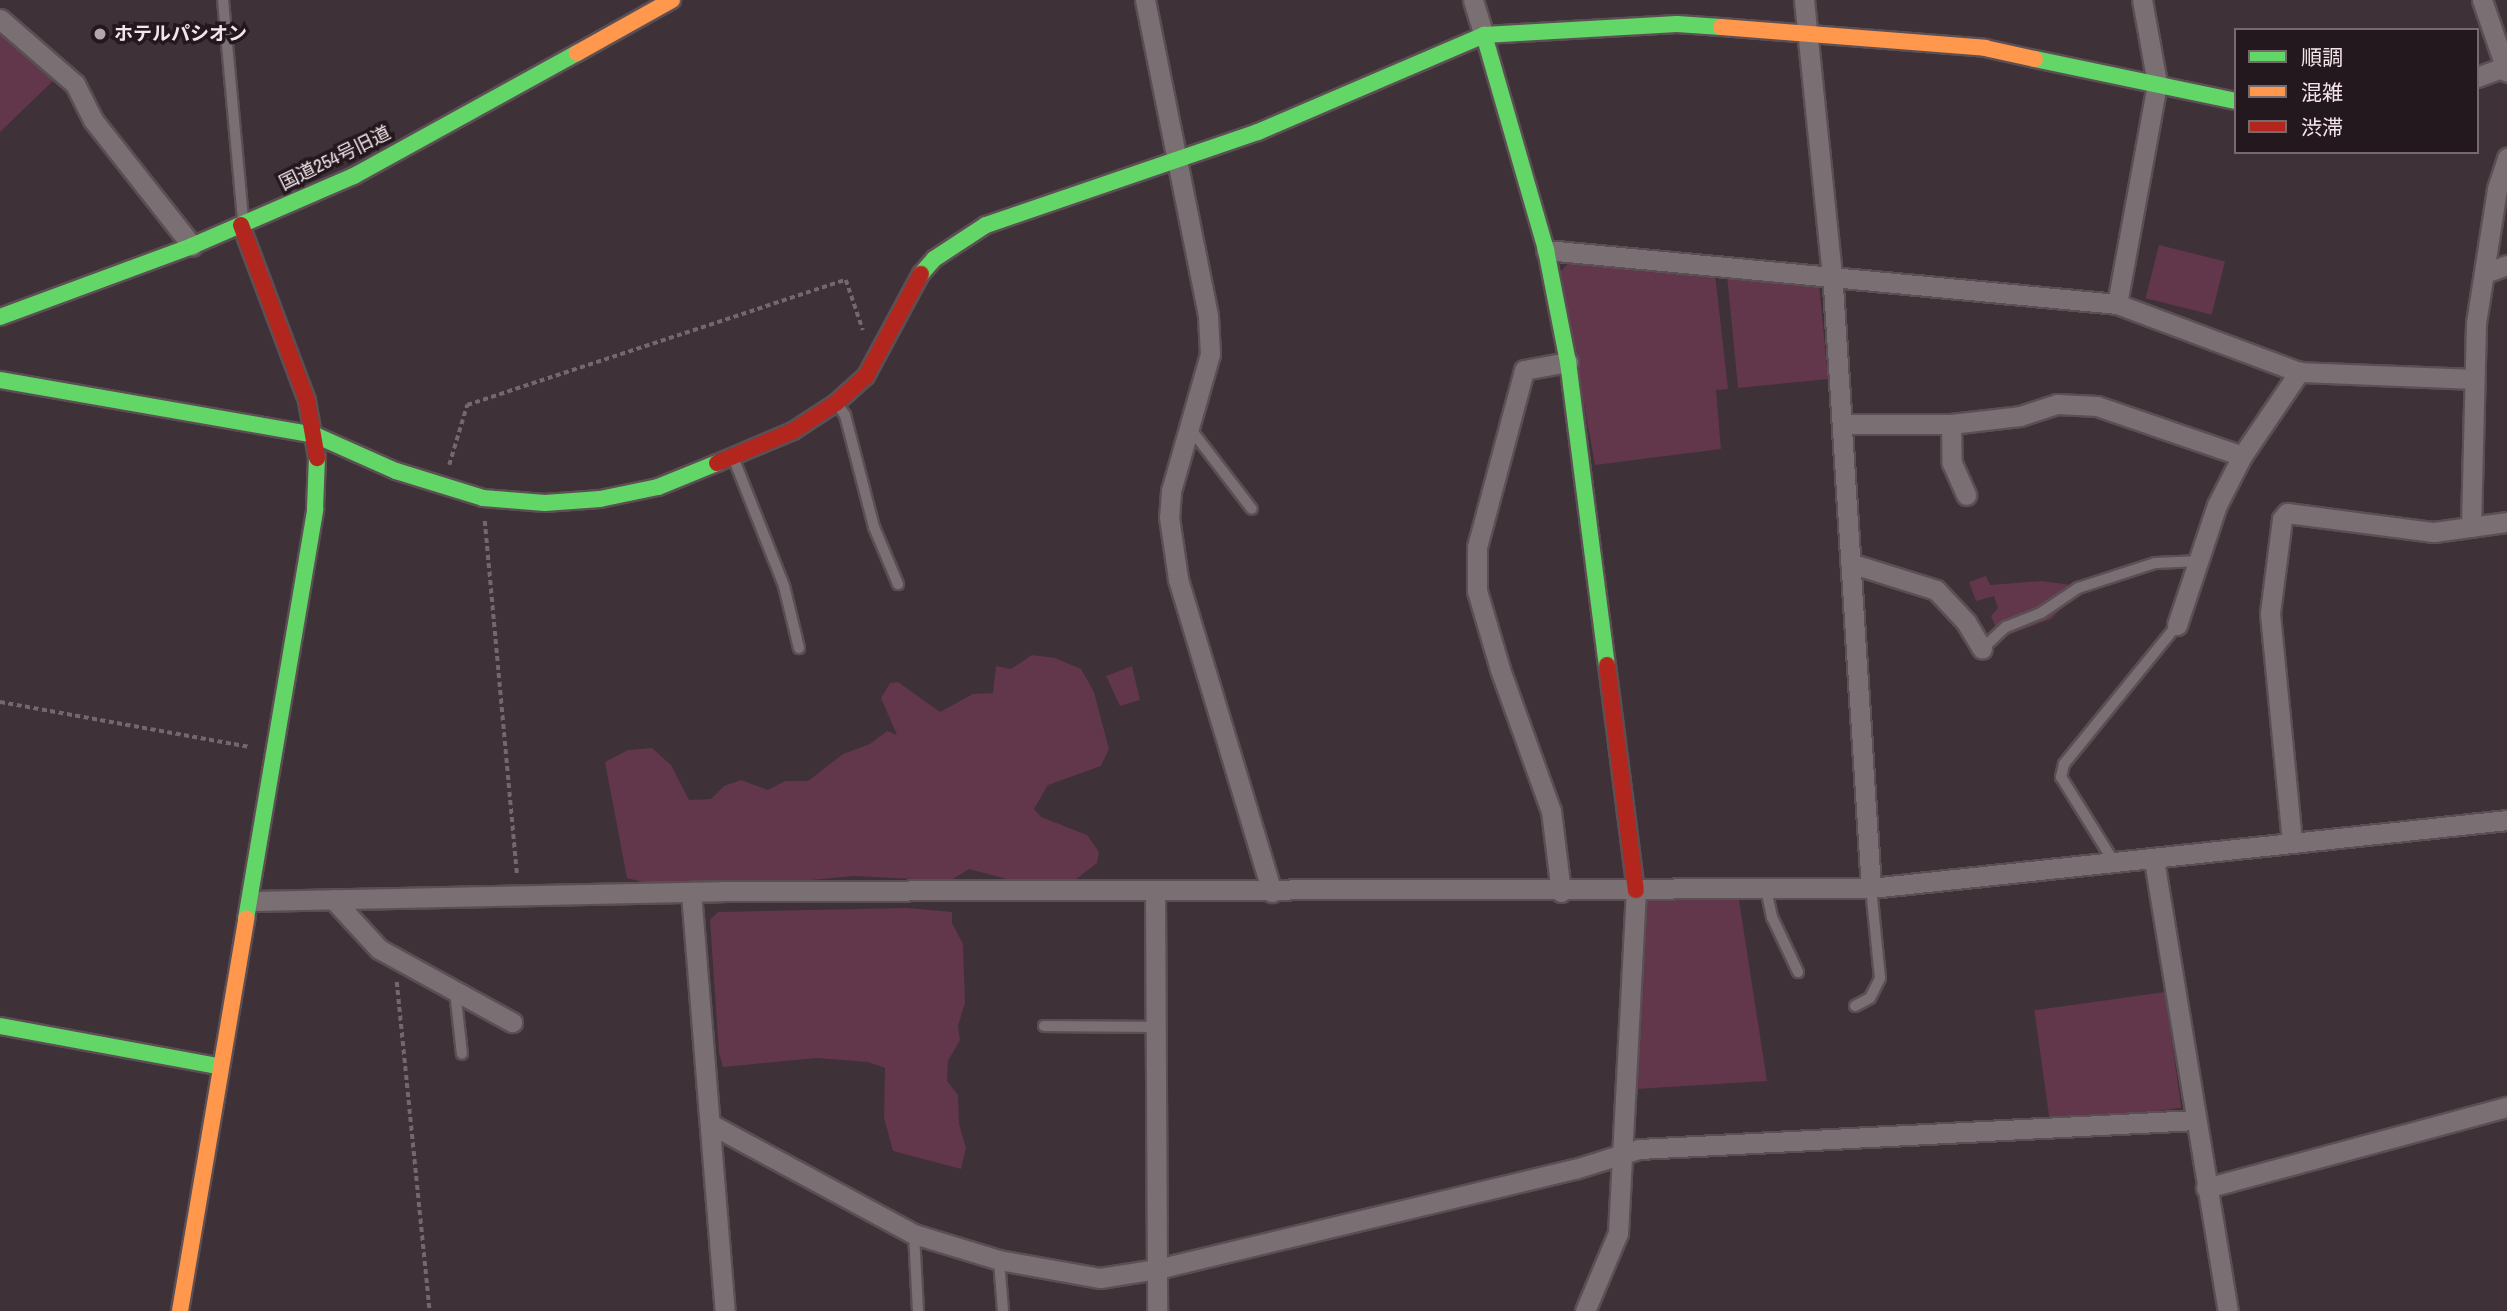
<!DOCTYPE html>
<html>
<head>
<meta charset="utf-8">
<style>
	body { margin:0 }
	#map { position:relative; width:2507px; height:1311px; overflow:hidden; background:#3e3137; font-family:"Archivo Narrow","Noto Sans JP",sans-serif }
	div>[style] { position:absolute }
	.green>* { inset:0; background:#62364b; transform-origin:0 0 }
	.path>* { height:3.5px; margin-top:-1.75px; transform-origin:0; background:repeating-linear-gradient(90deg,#72686d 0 5px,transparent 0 8.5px) }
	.roads { filter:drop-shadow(2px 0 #5b4f54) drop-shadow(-2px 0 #5b4f54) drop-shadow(0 2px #5b4f54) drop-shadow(0 -2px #5b4f54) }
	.lane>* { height:10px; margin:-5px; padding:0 5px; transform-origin:5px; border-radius:5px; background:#7a7074 }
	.street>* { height:19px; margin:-9.5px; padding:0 9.5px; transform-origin:9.5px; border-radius:9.5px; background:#7a7074 }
	.fast>* { height:16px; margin:-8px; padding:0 8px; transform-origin:8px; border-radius:8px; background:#63d668 }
	.slow>* { height:16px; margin:-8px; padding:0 8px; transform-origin:8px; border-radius:8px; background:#ff974d }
	.jam>* { height:16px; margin:-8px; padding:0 8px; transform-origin:8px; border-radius:8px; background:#b3261e }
	.dots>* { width:19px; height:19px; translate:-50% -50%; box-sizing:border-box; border:4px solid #23181d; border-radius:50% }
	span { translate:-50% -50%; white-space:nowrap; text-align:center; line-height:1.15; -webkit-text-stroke:7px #23181d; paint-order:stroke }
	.poi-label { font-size:19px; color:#f5e5eb; font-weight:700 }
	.left { translate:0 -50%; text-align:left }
	.street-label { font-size:19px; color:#f5e5eb }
	.legend { position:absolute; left:2234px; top:28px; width:245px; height:126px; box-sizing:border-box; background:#23181d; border:2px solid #776a6f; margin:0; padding:9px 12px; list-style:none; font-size:21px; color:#f5e5eb }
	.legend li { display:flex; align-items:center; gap:14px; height:35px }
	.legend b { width:35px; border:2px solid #776a6f }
</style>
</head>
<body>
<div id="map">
	<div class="green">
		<i style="clip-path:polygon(0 29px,55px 79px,0 132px)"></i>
		<i style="left:2159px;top:245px;width:68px;height:55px;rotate:14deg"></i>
		<i style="clip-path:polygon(1571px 260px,1715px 274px,1728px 389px,1716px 390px,1721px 449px,1595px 465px,1560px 272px)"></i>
		<i style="clip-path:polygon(1727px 275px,1819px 283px,1828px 379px,1738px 388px)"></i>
		<i style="clip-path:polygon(1986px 576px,1990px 585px,2042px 581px,2071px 585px,2076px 593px,2051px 619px,2000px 638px,1991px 616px,1998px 608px,1994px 596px,1976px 601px,1969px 582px)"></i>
		<i style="clip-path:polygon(1032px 655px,1055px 658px,1081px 669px,1094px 692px,1109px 749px,1101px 766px,1048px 785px,1034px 809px,1041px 817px,1087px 835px,1099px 852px,1097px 863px,1071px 883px,1029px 885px,969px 869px,953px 879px,934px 880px,854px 876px,780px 883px,654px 885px,627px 878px,605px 762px,628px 750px,652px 748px,671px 765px,689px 800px,711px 799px,724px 786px,741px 780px,768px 790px,785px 781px,808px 781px,843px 754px,870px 744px,887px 731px,897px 735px,881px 698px,890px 683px,898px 682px,940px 712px,973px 694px,993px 693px,996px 666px,1011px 669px)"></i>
		<i style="clip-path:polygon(1132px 666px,1140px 700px,1120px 706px,1106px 676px)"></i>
		<i style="clip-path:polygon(1646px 899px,1739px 900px,1767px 1081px,1636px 1089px)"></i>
		<i style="clip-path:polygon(907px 908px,952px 912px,952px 923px,963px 944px,965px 1003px,958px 1026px,960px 1040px,948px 1061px,947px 1081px,958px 1095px,959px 1124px,966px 1148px,961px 1169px,893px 1151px,884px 1118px,885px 1068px,868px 1062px,816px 1058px,723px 1067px,719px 1053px,710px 920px,718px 912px)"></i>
		<i style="left:2165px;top:992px;width:117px;height:132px;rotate:82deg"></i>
	</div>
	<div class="path">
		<i style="left:449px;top:465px;width:63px;rotate:-73.3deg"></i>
		<i style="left:467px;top:405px;width:399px;rotate:-18.3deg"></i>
		<i style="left:846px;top:280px;width:53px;rotate:71.2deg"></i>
		<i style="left:485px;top:521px;width:356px;rotate:84.8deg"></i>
		<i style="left:0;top:702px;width:254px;rotate:10.2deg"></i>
		<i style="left:397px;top:982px;width:331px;rotate:84.3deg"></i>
	</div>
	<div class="roads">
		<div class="lane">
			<i style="left:223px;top:0;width:221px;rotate:84.8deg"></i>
			<i style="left:837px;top:404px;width:14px;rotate:54deg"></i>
			<i style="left:845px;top:415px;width:116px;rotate:75.5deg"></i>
			<i style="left:874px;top:527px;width:62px;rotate:67.2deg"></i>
			<i style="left:1189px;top:427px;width:103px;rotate:52.5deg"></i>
			<i style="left:733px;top:457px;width:139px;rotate:68.4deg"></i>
			<i style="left:784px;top:586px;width:64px;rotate:76.4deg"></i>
			<i style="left:1982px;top:649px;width:33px;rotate:-43deg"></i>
			<i style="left:2006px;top:627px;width:38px;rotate:-22deg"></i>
			<i style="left:2041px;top:613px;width:45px;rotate:-34deg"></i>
			<i style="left:2078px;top:588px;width:81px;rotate:-18deg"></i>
			<i style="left:2155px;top:563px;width:44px;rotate:-2.6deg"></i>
			<i style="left:2114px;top:862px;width:100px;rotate:-121.9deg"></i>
			<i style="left:2061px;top:777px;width:13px;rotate:-77deg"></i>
			<i style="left:2064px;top:764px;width:179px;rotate:-50.9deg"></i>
			<i style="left:1766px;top:889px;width:29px;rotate:78deg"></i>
			<i style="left:1772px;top:917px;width:61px;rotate:64.7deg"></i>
			<i style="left:455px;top:991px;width:63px;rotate:83.7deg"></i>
			<i style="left:1855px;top:1006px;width:17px;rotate:-28deg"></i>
			<i style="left:1870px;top:998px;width:22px;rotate:-63deg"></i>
			<i style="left:1880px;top:978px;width:90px;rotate:-95.7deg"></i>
			<i style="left:1044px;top:1026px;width:111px;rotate:0.5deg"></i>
			<i style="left:914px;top:1234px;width:77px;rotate:87deg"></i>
			<i style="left:999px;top:1260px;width:51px;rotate:85.5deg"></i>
		</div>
		<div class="street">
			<i style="left:1145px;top:0;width:322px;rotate:78.7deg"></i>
			<i style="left:1208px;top:316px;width:38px;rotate:87deg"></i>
			<i style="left:1210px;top:354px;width:142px;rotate:105.9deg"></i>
			<i style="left:1171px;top:491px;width:26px;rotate:94deg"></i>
			<i style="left:1169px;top:517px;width:63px;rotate:81.7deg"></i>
			<i style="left:1178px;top:579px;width:327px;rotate:73.3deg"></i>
			<i style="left:1473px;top:0;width:37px;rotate:73deg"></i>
			<i style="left:1804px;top:0;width:287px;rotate:84.2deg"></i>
			<i style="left:1833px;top:286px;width:603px;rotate:86.39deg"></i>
			<i style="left:2482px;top:0;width:76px;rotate:70.9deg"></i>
			<i style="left:0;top:19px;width:99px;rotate:40.9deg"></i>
			<i style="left:75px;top:84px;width:40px;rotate:63.4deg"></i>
			<i style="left:93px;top:120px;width:160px;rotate:51.8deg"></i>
			<i style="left:2477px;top:77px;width:30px;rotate:-20deg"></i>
			<i style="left:1546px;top:250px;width:574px;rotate:5.4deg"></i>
			<i style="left:2117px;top:304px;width:194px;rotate:20.5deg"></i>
			<i style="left:2299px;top:372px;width:173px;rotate:2.3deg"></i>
			<i style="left:2485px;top:273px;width:23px;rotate:-20deg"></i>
			<i style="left:2117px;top:304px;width:225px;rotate:-79.7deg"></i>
			<i style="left:2157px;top:83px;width:84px;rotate:-100.2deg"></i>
			<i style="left:1842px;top:424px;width:109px"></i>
			<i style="left:1951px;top:424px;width:69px;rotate:-6.6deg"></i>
			<i style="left:2020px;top:416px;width:39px;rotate:-18deg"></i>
			<i style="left:2057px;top:404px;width:40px;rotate:2.9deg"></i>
			<i style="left:2097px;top:406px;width:153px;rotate:19deg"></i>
			<i style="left:1951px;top:424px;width:39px;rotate:89deg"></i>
			<i style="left:1952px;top:463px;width:35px;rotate:66deg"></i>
			<i style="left:2471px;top:527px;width:204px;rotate:-88.6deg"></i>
			<i style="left:2476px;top:323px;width:136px;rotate:-81.1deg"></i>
			<i style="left:2497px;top:189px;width:33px;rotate:-72deg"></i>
			<i style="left:1850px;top:563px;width:90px;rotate:17.4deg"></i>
			<i style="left:1936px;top:590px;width:44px;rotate:46.8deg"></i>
			<i style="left:1966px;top:622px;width:31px;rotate:59deg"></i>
			<i style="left:2177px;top:625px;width:126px;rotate:-71.6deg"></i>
			<i style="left:2217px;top:505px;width:55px;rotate:-63deg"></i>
			<i style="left:2242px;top:456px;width:102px;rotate:-55.8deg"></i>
			<i style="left:2292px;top:842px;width:230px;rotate:-95.5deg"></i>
			<i style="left:2270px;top:613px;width:95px;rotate:-82.7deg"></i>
			<i style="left:2282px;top:519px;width:8px;rotate:-50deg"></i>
			<i style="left:2287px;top:513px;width:148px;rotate:7.4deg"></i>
			<i style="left:2434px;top:532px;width:74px;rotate:-7.8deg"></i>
			<i style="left:2154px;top:860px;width:457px;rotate:80.7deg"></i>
			<i style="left:691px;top:892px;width:420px;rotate:85.4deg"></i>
			<i style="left:1155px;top:892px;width:419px;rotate:89.7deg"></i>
			<i style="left:1561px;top:892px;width:82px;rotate:-97deg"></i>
			<i style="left:1551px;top:811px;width:151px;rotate:-109.8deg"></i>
			<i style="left:1500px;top:669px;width:81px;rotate:-106.4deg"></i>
			<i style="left:1477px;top:591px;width:44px;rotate:-90deg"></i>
			<i style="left:1477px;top:547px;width:183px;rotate:-75.1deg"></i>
			<i style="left:1524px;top:370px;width:45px;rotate:-10.3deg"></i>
			<i style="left:333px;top:899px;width:68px;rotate:47.4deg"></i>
			<i style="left:379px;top:949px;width:152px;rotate:28.8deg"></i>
			<i style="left:251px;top:901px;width:471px;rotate:-1.2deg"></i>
			<i style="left:722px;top:891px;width:1149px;rotate:-0.15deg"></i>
			<i style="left:1871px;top:888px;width:640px;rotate:-6.1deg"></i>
			<i style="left:712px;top:1125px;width:230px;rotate:28.4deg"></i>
			<i style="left:914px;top:1234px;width:89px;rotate:17deg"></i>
			<i style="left:999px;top:1260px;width:103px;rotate:10.1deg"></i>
			<i style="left:1100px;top:1278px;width:58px;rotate:-9deg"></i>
			<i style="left:1157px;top:1269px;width:430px;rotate:-13.5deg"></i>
			<i style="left:1575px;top:1169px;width:67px;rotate:-17.4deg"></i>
			<i style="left:1639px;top:1149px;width:558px;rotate:-2.98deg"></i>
			<i style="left:2206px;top:1188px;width:312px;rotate:-15.1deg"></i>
			<i style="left:1585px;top:1311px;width:85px;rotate:-67.1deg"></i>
			<i style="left:1618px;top:1233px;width:343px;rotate:-87deg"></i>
		</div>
		<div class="fast">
			<i style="left:1484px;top:35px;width:224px;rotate:73.9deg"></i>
			<i style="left:1546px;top:250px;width:114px;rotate:78.9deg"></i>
			<i style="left:1568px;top:362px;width:305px;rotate:82.7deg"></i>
			<i style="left:2035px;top:59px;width:205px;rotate:11.8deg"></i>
			<i style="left:921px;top:274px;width:20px;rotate:-49deg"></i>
			<i style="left:934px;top:259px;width:62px;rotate:-33.2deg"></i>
			<i style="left:986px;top:225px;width:287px;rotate:-18.9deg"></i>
			<i style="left:1258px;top:132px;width:246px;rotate:-23.2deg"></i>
			<i style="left:1484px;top:35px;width:193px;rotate:-3.3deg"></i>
			<i style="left:1677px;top:24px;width:44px;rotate:3.9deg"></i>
			<i style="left:0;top:317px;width:205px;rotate:-20.3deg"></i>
			<i style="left:192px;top:246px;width:176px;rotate:-23.4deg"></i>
			<i style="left:354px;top:176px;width:255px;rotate:-28.9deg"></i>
			<i style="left:0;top:380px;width:320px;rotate:9.9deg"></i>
			<i style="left:315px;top:435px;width:89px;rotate:24deg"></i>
			<i style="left:396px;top:471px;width:91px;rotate:17.2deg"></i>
			<i style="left:483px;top:498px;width:62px;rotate:4.6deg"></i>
			<i style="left:545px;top:503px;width:55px;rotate:-4.2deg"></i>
			<i style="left:600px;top:499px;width:59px;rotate:-11.7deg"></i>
			<i style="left:658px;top:487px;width:64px;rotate:-22.1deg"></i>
			<i style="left:246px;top:919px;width:416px;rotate:-80.4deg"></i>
			<i style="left:315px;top:509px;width:51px;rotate:-87.8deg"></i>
			<i style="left:0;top:1026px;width:222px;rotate:10.4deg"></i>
		</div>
		<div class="slow">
			<i style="left:1721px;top:27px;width:265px;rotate:4.5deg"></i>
			<i style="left:1985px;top:48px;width:51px;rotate:12.4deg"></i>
			<i style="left:577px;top:53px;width:109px;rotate:-29.2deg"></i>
			<i style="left:180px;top:1311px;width:398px;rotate:-80.4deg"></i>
		</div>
		<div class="jam">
			<i style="left:241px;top:225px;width:188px;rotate:69.4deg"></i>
			<i style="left:307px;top:401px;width:58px;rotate:80deg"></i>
			<i style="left:717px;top:463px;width:82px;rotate:-22.8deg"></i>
			<i style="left:793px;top:431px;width:51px;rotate:-33.1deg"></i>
			<i style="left:836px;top:403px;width:40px;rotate:-42deg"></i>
			<i style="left:866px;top:376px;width:116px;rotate:-61.7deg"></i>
			<i style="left:1607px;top:665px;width:227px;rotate:82.7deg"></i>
		</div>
	</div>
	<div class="dots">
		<i style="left:100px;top:34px;background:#b5a6ac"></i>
	</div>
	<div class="poi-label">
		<span class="left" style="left:114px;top:34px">ホテルパシオン</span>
	</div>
	<div class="street-label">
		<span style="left:335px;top:158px;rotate:-26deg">国道254号旧道</span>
	</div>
	<ul class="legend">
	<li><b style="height:9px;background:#63d668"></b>順調</li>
	<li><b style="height:9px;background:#ff974d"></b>混雑</li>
	<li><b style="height:9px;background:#b3261e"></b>渋滞</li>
	</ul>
</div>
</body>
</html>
